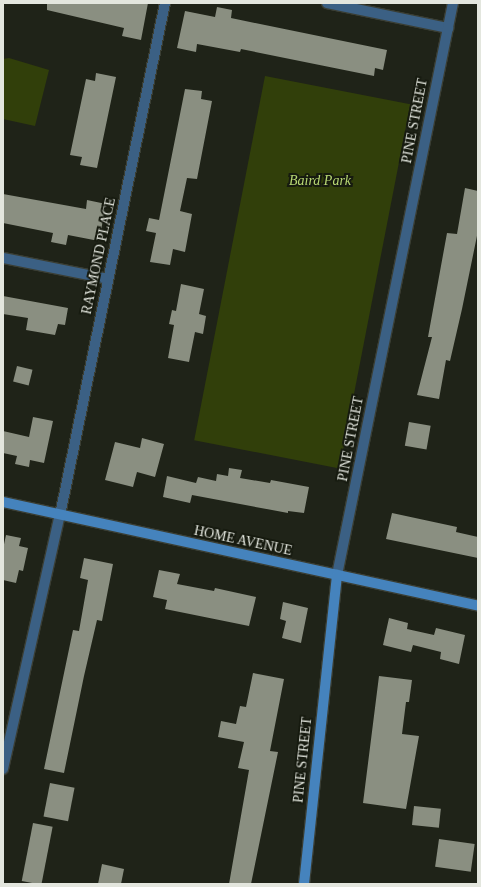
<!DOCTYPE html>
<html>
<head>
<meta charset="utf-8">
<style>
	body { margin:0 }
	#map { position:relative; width:481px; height:887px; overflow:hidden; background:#1f2318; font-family:Georgia,serif }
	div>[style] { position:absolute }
	.green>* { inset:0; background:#313f0a; transform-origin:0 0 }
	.building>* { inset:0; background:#8a8f81; transform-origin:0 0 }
	.roads { filter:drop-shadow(1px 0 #3a3e34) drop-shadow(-1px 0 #3a3e34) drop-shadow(0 1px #3a3e34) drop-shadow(0 -1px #3a3e34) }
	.street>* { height:10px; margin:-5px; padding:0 5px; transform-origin:5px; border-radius:5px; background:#3b6084 }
	.secondary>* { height:10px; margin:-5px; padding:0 5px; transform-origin:5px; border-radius:5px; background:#4583bd }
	span { translate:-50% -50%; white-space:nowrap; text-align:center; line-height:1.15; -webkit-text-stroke:4px #161a0f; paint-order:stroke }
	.street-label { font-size:14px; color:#e3e6de }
	.park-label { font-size:14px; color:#b7d773; font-style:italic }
	.frame { position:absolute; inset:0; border:4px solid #e3e6de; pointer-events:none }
</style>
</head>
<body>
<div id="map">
	<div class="green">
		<i style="clip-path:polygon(9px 58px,49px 70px,35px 126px,3px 119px,3px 59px)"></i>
		<i style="left:265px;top:76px;width:148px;height:371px;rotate:11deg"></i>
	</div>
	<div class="building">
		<i style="clip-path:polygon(47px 3px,148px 3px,141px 40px,122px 36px,124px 28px,47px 10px)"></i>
		<i style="clip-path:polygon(217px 7px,232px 10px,231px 18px,387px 50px,383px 70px,375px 68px,374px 76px,241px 49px,240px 52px,197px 44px,196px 52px,177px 48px,185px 11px,215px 17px)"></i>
		<i style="clip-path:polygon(96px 73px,116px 77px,97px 168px,80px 165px,82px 157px,70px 155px,86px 79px,95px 81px)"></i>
		<i style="clip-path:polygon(185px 89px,202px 91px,201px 99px,212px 101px,197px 179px,187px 178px,180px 211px,192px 214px,185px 252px,173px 249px,170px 265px,150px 262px,156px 233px,146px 231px,149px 218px,159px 220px)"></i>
		<i style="clip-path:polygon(465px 188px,478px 191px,478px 231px,462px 309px,450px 361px,446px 360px,439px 399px,417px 395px,432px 337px,428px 337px,447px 233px,457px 234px)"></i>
		<i style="clip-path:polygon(3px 194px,86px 209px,87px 200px,106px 204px,99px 241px,68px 235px,66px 245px,51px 242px,53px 233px,3px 223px)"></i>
		<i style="clip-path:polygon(181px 284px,204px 289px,199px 314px,206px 316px,203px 334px,195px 332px,189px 362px,168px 358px,174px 325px,169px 324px,172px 310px,176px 311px)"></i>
		<i style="clip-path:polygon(3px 296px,68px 308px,65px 325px,58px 324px,55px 335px,26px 330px,28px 318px,3px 314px)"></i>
		<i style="left:17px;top:366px;width:16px;height:16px;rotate:14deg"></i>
		<i style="clip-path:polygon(33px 417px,53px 421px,44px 463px,30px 460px,29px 467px,15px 464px,17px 456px,3px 453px,3px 431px,29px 437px)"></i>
		<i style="left:409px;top:422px;width:22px;height:24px;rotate:10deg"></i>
		<i style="clip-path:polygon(142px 438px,164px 444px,155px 477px,137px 472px,133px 487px,105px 480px,115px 442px,140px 448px)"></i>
		<i style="clip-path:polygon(229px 468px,242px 470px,240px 478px,270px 483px,271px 480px,309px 487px,304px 513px,288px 511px,288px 513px,192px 495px,190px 503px,163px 497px,167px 476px,196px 483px,198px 477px,216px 481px,217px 474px,228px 476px)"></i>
		<i style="clip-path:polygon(392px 513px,457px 527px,456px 532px,478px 537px,478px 558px,386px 539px)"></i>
		<i style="clip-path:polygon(6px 535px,21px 538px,19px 546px,28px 548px,23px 571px,19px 570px,16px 583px,3px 580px,3px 549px)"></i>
		<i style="clip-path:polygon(84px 558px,113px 564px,102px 621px,97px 620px,84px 676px,64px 773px,44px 769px,73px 630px,79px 631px,88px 580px,80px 578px)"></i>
		<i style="clip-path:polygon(159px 570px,180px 574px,177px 584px,214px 591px,215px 588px,256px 597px,249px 626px,165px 609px,167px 600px,153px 597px)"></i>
		<i style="clip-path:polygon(283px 602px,308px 608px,301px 643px,282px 638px,286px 621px,280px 619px)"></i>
		<i style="clip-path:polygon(389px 618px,408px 623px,407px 629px,434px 635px,436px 628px,465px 635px,459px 664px,440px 659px,441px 652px,413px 645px,411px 652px,383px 645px)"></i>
		<i style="clip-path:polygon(253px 673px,284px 679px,270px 751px,278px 752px,251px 884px,229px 884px,249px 770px,238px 768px,244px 742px,218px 737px,221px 721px,236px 724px,240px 706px,246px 707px)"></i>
		<i style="clip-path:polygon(379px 676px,412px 680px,409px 702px,406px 702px,402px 734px,419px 736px,406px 809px,363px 803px)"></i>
		<i style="left:50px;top:783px;width:25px;height:34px;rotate:11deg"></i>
		<i style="left:414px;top:806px;width:27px;height:19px;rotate:6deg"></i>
		<i style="left:33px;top:823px;width:20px;height:59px;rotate:11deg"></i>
		<i style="left:439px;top:839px;width:36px;height:28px;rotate:8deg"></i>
		<i style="clip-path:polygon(102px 864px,124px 869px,121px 884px,98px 884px)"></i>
	</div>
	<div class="roads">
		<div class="street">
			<i style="left:327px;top:3px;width:124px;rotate:11.7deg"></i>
			<i style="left:3px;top:258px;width:107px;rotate:11.3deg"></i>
			<i style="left:337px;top:575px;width:584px;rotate:-78.54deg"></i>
			<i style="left:3px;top:769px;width:260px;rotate:-77.4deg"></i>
			<i style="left:60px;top:515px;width:523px;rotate:-78.41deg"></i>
		</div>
		<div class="secondary">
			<i style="left:3px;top:502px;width:486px;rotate:12.3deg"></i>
			<i style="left:304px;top:884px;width:311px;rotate:-83.9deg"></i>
		</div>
	</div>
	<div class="street-label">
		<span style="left:415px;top:121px;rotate:-79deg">PINE STREET</span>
		<span style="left:99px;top:256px;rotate:-78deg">RAYMOND PLACE</span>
		<span style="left:351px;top:439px;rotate:-79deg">PINE STREET</span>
		<span style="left:243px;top:541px;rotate:12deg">HOME AVENUE</span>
		<span style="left:303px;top:760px;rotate:-84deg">PINE STREET</span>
	</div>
	<div class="park-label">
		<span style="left:320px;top:181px">Baird Park</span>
	</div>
	<div class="frame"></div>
</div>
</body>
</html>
